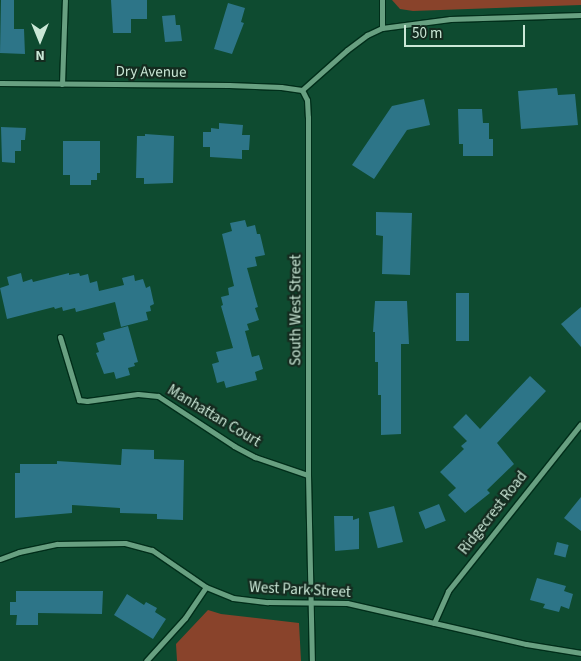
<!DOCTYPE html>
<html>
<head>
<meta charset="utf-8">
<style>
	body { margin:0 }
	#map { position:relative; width:581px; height:661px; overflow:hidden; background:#0e4b30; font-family:"Source Sans 3",sans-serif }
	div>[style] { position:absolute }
	.green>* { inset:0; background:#89432b }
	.building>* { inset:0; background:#2d7588; transform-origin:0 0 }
	.roads { filter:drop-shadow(1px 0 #002e1a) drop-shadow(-1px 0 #002e1a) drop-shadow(0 1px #002e1a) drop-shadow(0 -1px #002e1a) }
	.minor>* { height:5px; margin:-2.5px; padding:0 2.5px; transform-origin:2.5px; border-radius:2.5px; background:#68a081 }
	span { translate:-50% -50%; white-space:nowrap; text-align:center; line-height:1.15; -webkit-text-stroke:4.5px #142b1f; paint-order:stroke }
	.street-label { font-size:15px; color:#cae7d6 }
	.north { position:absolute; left:15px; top:15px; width:50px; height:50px; -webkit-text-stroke:4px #142b1f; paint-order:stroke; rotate:180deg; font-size:14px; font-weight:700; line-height:20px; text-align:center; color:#cae7d6 }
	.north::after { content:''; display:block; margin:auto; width:18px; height:22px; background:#cae7d6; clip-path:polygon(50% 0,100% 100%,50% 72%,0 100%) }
	.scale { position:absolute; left:404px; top:25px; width:121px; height:22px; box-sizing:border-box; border:2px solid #cae7d6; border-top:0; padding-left:6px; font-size:15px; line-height:18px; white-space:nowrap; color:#cae7d6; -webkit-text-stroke:4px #142b1f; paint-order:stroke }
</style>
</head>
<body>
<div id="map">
	<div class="green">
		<i style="clip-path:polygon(392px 0,581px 0,581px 5px,413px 11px,400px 9px)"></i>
		<i style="clip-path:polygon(208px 610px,221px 614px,299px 623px,301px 661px,177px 661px,176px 644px)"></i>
	</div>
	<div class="building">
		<i style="clip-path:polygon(1px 0,14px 0,14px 29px,24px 29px,25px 54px,0 53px)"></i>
		<i style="clip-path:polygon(111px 0,147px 0,147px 19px,131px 19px,131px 33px,113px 33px)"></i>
		<i style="clip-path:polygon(228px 3px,245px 8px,241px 22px,244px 23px,232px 54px,214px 49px)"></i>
		<i style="clip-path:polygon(175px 15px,176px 25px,180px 25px,182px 41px,165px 42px,162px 16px)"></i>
		<i style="clip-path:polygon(557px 88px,558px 95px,575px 94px,578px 125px,521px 129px,518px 91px)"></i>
		<i style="clip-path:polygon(424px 99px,430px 125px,407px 130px,374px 179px,352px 165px,392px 106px)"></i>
		<i style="clip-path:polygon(458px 109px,482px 109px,483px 123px,489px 123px,489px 139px,493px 139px,493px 156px,463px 156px,463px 144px,459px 144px)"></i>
		<i style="clip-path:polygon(219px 123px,243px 125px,242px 135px,250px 135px,249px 150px,242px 150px,242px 159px,210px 157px,210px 147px,203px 147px,203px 132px,211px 132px,211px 128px,219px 129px)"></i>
		<i style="clip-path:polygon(1px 127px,26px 128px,25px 140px,21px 140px,21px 151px,15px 151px,15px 163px,2px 162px)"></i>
		<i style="clip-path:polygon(145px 134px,174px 136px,173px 183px,144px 184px,144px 178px,136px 178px,137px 136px,145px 136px)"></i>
		<i style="clip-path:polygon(63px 141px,100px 141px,100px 173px,97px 173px,97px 180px,91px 180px,91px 185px,70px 185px,70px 175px,63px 175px)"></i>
		<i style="clip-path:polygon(376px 212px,412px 213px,410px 275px,382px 274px,383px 236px,376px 235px)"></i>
		<i style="clip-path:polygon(245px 220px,247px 227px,255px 225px,257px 234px,260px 234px,265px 255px,255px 257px,257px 266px,247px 268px,258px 307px,255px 308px,259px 320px,247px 324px,249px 330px,245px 331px,252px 357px,259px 355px,263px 369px,255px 372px,257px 380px,226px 388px,224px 381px,217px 383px,212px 364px,219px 362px,216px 352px,233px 348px,221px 306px,223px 305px,221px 297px,229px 295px,228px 288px,234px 286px,222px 234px,232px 231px,230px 223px)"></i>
		<i style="clip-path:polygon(21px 273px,23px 282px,32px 279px,33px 282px,69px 273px,69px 275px,79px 273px,80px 276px,88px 274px,90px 283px,97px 281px,99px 291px,124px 285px,122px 278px,134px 275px,135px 281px,143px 279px,146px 288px,150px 286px,154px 304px,150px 306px,151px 311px,146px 312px,148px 320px,121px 327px,115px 302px,76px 312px,75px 308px,63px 311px,62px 307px,55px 309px,54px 307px,7px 319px,0 288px,9px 285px,7px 277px)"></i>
		<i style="left:456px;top:293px;width:13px;height:48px"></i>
		<i style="clip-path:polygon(375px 301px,407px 301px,409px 344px,401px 344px,401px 434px,381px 435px,381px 395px,378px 395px,378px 362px,375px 362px,375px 332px,373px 332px)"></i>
		<i style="clip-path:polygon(581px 307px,581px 347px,561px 324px)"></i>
		<i style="clip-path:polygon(128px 326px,138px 362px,134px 363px,135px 366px,128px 368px,130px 375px,116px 379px,114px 372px,104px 374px,96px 353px,99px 352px,96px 343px,105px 340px,103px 333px)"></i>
		<i style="clip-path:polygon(530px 376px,546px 391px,497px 443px,514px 464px,487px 490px,490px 493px,465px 513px,448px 495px,456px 488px,440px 472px,464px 449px,461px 446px,467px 441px,453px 427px,466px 414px,480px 429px)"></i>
		<i style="clip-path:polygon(122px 449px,154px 450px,154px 459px,184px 460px,183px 520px,157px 519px,157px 514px,120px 513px,120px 508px,72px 505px,72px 513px,15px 518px,15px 473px,20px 473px,20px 464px,57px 464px,57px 461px,121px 465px)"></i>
		<i style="clip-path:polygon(581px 497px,581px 531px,564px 518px)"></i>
		<i style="left:439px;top:504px;width:18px;height:22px;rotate:68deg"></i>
		<i style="left:394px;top:506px;width:37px;height:26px;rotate:76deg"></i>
		<i style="clip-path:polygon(334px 516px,353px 516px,353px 520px,359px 518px,359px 549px,335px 551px)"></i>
		<i style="left:557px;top:542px;width:12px;height:13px;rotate:14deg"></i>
		<i style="clip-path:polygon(537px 578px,566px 586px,564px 591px,573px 594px,569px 609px,561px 606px,559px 612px,543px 608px,545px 604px,530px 600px)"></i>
		<i style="clip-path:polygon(16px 591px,103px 591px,102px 614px,38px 613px,38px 625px,16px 625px,17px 615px,10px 615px,10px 602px,16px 602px)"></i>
		<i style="clip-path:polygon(127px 594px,144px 605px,146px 602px,157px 608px,155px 612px,166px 619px,153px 639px,114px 615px)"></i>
	</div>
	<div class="roads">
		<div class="minor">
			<i style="left:382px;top:0;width:28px;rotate:90deg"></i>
			<i style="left:0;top:83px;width:229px;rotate:0.5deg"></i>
			<i style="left:229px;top:85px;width:52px;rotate:2.2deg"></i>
			<i style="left:281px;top:87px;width:21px;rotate:8deg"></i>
			<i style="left:62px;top:84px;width:84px;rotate:-88deg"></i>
			<i style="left:302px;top:90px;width:11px;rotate:63deg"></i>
			<i style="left:307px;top:100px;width:17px;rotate:87deg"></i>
			<i style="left:308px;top:117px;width:358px;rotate:90deg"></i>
			<i style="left:308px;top:475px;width:186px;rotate:88.8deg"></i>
			<i style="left:302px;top:90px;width:60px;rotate:-41.6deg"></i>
			<i style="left:347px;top:50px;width:25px;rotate:-37deg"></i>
			<i style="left:367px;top:35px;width:17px;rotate:-25deg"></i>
			<i style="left:382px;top:28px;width:69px;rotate:-7.5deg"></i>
			<i style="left:450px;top:19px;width:131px;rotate:-1.7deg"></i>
			<i style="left:60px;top:337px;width:66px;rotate:73.2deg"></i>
			<i style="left:79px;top:400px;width:8px;rotate:7deg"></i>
			<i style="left:87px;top:401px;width:51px;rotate:-7.8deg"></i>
			<i style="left:138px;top:394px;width:20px;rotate:6deg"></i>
			<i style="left:158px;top:396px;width:91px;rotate:33.3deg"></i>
			<i style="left:234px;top:446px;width:24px;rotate:28deg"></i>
			<i style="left:255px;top:457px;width:56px;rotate:18.8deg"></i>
			<i style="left:0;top:559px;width:20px;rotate:-20deg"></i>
			<i style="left:19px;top:552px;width:39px;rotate:-12deg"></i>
			<i style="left:57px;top:544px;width:68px;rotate:-0.8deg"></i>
			<i style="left:125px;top:543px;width:28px;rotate:15deg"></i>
			<i style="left:152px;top:550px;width:65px;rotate:34.4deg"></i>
			<i style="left:206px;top:587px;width:29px;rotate:22deg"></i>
			<i style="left:233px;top:598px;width:35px;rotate:7deg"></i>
			<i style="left:268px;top:602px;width:79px;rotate:0.7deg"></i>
			<i style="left:347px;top:603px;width:184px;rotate:12.9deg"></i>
			<i style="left:526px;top:644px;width:56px;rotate:9.3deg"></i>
			<i style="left:434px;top:623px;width:35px;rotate:-66deg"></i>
			<i style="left:448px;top:591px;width:213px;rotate:-51.5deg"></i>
			<i style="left:146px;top:661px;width:58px;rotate:-47.8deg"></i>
			<i style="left:185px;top:618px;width:37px;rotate:-56deg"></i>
		</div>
	</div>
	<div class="street-label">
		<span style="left:151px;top:72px;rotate:1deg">Dry Avenue</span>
		<span style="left:296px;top:310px;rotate:-90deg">South West Street</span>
		<span style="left:214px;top:416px;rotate:31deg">Manhattan Court</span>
		<span style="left:493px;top:513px;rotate:-52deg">Ridgecrest Road</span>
		<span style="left:300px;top:590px;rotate:3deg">West Park Street</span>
	</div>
	<div class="north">N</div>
	<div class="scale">50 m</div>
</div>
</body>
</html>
